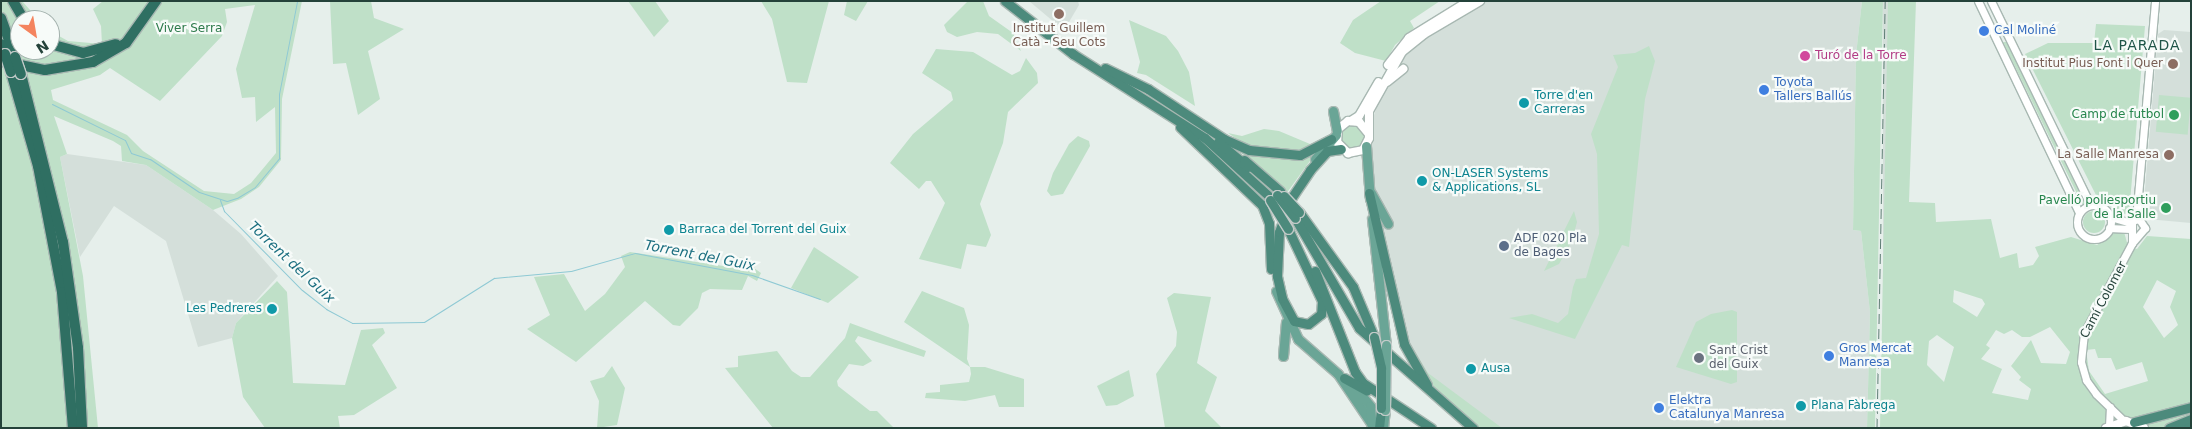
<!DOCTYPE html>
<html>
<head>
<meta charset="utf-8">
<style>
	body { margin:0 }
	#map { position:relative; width:2192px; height:429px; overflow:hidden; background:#e6efeb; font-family:"DejaVu Sans",sans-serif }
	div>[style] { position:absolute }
	.built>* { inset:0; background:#d4dfda; transform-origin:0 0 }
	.green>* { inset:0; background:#bfe0c8; transform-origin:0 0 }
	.round { border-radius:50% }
	.stream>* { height:1px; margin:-0.5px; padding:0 0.5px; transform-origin:0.5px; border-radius:0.5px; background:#8ec9d4 }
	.roads { filter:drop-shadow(1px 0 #a8b8b2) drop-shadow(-1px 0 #a8b8b2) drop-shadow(0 1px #a8b8b2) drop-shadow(0 -1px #a8b8b2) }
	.tertiary>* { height:7px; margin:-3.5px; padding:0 3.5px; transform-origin:3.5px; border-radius:3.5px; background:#fff }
	.tertiary>.ring { margin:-3.5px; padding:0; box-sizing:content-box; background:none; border:7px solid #fff; border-radius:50% }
	.secondary>* { height:8px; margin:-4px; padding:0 4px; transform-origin:4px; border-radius:4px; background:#fff }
	.primary>* { height:9px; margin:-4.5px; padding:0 4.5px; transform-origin:4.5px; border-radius:4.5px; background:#6aa596 }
	.trunk>* { height:9px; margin:-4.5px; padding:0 4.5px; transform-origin:4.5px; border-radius:4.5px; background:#4c8a7c }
	.motorway>* { height:10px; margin:-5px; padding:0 5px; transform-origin:5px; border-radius:5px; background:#2f6f62 }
	.rail>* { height:1px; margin-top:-0.5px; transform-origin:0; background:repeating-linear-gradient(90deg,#5f7d75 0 10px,transparent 0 15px) }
	.bridges { filter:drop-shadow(1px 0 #c2cac8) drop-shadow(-1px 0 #c2cac8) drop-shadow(0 1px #c2cac8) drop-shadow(0 -1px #c2cac8) }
	.primary-bridge>* { height:9px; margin:-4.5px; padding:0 4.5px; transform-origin:4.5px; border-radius:4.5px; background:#6aa596 }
	.trunk-bridge>* { height:9px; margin:-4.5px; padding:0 4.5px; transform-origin:4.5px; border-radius:4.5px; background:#4c8a7c }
	.motorway-bridge>* { height:10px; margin:-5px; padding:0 5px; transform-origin:5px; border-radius:5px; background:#2f6f62 }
	.dots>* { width:14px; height:14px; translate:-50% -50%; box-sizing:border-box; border:2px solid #f7fbf9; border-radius:50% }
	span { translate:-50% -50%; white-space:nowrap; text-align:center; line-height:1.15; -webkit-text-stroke:4.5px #f7fbf9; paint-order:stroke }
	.park-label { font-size:12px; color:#2d7a4b }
	.education-label { font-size:12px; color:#785e54 }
	.right { translate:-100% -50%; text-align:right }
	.shop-label { font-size:12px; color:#366cbe }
	.left { translate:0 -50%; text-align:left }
	.hotel-label { font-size:12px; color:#b23c85 }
	.culture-label { font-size:12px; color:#0d838f }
	.leisure-label { font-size:12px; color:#27864d }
	.service-label { font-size:12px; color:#4e5e75 }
	.street-label { font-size:12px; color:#24423a }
	.worship-label { font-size:12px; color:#5b616d }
	.neighbourhood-label { font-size:14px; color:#1f5548; letter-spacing:1px }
	.water-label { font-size:14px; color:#1c6f80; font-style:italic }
	.frame { position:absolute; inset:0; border:2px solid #24423a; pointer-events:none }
	.north { position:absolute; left:10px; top:10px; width:50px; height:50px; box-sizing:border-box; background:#f7fbf9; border:1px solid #a3b1ad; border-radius:50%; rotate:148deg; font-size:14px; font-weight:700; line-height:20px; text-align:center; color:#24423a }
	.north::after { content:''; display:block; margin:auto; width:18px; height:22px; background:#f4845f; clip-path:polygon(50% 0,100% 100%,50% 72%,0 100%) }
</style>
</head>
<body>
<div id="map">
	<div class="built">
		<i style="clip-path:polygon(1029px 1px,1078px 1px,1079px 5px,1069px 22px,1060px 27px)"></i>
		<i style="clip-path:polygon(1485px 1px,1862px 1px,1856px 55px,1853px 230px,1861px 231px,1870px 312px,1867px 428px,1479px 428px,1441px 394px,1409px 351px,1372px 191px,1368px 150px,1374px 141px,1372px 121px,1379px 100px,1409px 48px)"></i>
		<i style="left:1883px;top:1px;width:5px;height:427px"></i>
		<i style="clip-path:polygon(2164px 30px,2191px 32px,2191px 223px,2147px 219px,2143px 213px,2158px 34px)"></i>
		<i style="clip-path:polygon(67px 154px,146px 165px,213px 210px,241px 234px,278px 276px,236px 323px,232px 338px,198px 347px,166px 241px,114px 206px,80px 257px,60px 157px)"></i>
	</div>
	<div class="green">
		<i style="clip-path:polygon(evenodd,1px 1px,22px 1px,39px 20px,20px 20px,20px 50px,50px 50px,50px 31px,68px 41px,102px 44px,101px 26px,93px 9px,103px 1px,302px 1px,282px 99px,281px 160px,259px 187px,241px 199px,213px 210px,146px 165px,122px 161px,121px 146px,113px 141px,54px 116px,67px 154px,60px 157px,83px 276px,98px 428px,1px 428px,1px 1px,255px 5px,236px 69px,242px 98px,255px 97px,256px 122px,275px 107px,276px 153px,251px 183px,234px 194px,204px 191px,143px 151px,127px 135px,53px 100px,51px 90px,100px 75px,110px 68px,160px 101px,222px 36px,227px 22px,225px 9px,255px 5px)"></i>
		<i style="clip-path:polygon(330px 1px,371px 1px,374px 18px,404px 29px,368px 51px,380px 99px,358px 115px,346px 63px,333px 64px)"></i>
		<i style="clip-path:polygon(628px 1px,655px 1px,669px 21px,654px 37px)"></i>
		<i style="clip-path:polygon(761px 1px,829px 1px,807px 83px,787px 82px,772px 19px)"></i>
		<i style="clip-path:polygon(847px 1px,868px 1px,856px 21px,844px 15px)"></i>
		<i style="clip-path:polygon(968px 1px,983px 1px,989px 16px,1013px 33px,1021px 51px,998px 34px,977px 32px,957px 37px,947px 32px,944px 25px)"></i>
		<i style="clip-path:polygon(1381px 1px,1440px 1px,1410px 21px,1414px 28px,1395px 45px,1386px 61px,1355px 53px,1340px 43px,1353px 20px)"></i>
		<i style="clip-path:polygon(1862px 1px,1883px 1px,1875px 428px,1867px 428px,1870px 312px,1861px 231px,1853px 230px,1856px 55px)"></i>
		<i style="clip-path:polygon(evenodd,1888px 1px,1916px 1px,1909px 202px,1935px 203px,1936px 222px,1991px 219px,2000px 258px,2017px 253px,2019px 268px,2033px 265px,2039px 256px,2035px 247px,2071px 237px,2097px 245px,2114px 233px,2124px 232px,2128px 246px,2137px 249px,2147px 236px,2191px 239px,2191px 428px,1880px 428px,1888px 1px,2157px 280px,2176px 291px,2170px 307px,2178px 325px,2164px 338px,2143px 307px,2157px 280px,1888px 1px,1954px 290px,1982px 299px,1985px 304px,1977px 317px,1953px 302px,1954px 290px,1888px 1px,2050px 327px,2070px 352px,2066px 364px,2041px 363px,2031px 340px,2011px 366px,2021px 377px,2019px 380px,2031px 389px,2028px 400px,1992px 393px,2002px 369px,1981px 359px,1990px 348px,1986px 345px,1996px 330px,2004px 334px,2012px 330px,2022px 337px,2030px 337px,2050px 327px,1888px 1px,1937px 335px,1954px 347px,1944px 382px,1927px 365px,1929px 341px,1937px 335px,1888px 1px,2095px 349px,2098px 358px,2111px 358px,2116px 370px,2142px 362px,2148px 381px,2105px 394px,2089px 371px,2086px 350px,2095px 349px)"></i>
		<i style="clip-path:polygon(1129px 20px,1166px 36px,1178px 51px,1189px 72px,1195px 106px,1146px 75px,1137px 73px,1140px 62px)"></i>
		<i style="clip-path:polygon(2096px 24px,2145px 26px,2129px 214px,2116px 214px,2107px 202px,2098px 199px,2025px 54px,2048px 43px,2094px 43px)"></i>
		<i style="clip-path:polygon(2003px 42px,2007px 42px,2085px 204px,2082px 204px)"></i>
		<i style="clip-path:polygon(1649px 46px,1655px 61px,1645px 99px,1629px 247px,1622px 245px,1575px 339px,1509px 318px,1532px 314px,1558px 323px,1568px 314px,1573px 287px,1576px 279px,1586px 278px,1599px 234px,1597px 154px,1591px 134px,1618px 67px,1613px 55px,1635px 53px)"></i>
		<i style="clip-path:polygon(936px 49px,973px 52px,1012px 75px,1020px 71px,1026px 58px,1037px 73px,1038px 83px,1008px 112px,1003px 143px,980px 204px,991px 235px,986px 247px,967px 244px,961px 269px,919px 259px,945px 203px,931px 181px,926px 181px,919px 189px,890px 163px,913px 134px,953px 100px,951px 92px,922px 73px)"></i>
		<i style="left:2159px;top:95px;width:32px;height:37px;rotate:5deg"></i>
		<i class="round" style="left:1341px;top:125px;width:24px;height:24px"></i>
		<i style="clip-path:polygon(1264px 129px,1279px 131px,1310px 144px,1305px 150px,1264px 148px,1242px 143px,1228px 133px,1242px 136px)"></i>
		<i style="clip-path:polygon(1078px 136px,1089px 141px,1090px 146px,1063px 194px,1051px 196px,1047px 191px,1053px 173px,1069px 144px)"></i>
		<i style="clip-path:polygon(1236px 148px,1304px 157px,1315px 154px,1286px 194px)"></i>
		<i class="round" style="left:2083px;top:211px;width:22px;height:22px"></i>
		<i style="clip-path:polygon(1574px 211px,1577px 222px,1572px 241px,1559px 264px,1544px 271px)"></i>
		<i style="clip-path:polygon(814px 247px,859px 277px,828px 303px,791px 288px)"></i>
		<i style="clip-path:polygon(630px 252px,730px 267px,740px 257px,756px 265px,754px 268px,761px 273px,757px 281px,748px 276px,742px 290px,710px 289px,702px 293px,698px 308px,680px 326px,673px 325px,645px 301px,576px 362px,527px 329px,550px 315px,534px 277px,564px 274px,585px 311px,605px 294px,625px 267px,621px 256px)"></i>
		<i style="clip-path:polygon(277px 281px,287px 292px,293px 383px,345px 385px,361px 330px,383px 328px,385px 333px,372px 345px,397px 388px,354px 415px,338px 416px,340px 428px,265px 428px,243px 397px,232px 338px,236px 323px)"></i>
		<i style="clip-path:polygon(922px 291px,964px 308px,969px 325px,967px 359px,970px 367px,985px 367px,1024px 379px,1024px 407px,999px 407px,995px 395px,965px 401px,925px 398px,926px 393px,940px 392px,940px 385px,969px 382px,971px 374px,970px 367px,904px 322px)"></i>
		<i style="clip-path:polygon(1174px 293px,1211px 297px,1197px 363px,1217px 377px,1205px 411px,1222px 428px,1165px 428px,1156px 374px,1176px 346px,1177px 332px,1167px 298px)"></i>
		<i style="clip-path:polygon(1732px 310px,1737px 312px,1737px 382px,1731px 384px,1676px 367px,1696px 322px,1711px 314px)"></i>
		<i style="clip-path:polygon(850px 323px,926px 351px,924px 357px,858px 336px,855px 341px,872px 361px,863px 366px,849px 364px,837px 381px,838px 386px,870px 411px,877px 411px,894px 428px,773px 428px,725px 368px,738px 367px,738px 356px,777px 351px,792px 371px,801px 377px,810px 377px,845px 338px)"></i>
		<i style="clip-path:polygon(1410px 343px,1428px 373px,1502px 428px,1469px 428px,1473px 422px,1427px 380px,1409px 351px)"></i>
		<i style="clip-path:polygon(612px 366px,625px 388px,617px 425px,597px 428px,599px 401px,590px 381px,604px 377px)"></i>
		<i style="clip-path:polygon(1129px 370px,1134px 396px,1117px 405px,1106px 406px,1097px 386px)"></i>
	</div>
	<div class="stream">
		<i style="left:52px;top:104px;width:81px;rotate:26.3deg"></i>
		<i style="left:125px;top:140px;width:14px;rotate:65deg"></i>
		<i style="left:131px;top:153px;width:20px;rotate:18deg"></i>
		<i style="left:150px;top:159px;width:59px;rotate:34deg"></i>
		<i style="left:199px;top:192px;width:29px;rotate:18deg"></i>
		<i style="left:227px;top:201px;width:10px;rotate:-17deg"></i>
		<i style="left:237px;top:198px;width:21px;rotate:-31deg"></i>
		<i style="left:255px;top:187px;width:38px;rotate:-50deg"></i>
		<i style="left:279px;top:158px;width:64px;rotate:-90deg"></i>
		<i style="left:279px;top:94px;width:95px;rotate:-79deg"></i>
		<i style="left:220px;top:200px;width:12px;rotate:70deg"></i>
		<i style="left:224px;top:211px;width:111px;rotate:45.4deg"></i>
		<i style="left:302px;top:290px;width:31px;rotate:38deg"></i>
		<i style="left:326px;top:309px;width:30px;rotate:28deg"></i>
		<i style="left:352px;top:323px;width:72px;rotate:-0.8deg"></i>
		<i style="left:424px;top:322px;width:83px;rotate:-32.2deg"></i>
		<i style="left:494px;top:278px;width:77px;rotate:-5.2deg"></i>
		<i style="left:571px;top:271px;width:66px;rotate:-15.7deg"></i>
		<i style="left:635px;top:253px;width:119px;rotate:10.6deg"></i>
		<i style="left:752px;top:275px;width:72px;rotate:19.4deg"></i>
	</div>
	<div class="roads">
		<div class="tertiary">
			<i style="left:1978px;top:1px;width:235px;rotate:64.5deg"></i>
			<i style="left:1991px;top:1px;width:221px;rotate:64deg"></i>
			<i style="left:2088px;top:200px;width:9px;rotate:32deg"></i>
			<i class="ring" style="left:2077px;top:205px;width:27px;height:27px"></i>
			<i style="left:2110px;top:217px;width:18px;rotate:16deg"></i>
			<i style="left:2127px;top:222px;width:12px;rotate:-14deg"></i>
			<i style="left:2139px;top:219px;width:11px;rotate:56deg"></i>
			<i style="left:2145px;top:228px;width:20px;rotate:131deg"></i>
			<i style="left:2132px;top:243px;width:102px;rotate:118.1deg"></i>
			<i style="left:2084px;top:333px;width:29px;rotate:96deg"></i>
			<i style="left:2081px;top:362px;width:19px;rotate:74deg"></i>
			<i style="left:2086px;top:380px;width:17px;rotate:54deg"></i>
			<i style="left:2096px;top:394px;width:39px;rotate:44deg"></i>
			<i style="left:2136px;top:219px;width:219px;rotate:-85deg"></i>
			<i style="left:2132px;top:221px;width:22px;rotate:90deg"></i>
			<i style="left:2109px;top:228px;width:21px;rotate:3deg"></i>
			<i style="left:2109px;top:426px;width:19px;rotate:-87deg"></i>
		</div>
		<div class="secondary">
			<i style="left:1388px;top:65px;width:34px;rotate:-52deg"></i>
			<i style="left:1409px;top:38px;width:70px;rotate:-31.7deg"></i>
			<i style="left:1387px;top:82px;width:21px;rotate:-39deg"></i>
			<i style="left:1351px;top:121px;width:9px;rotate:-32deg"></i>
			<i style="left:1359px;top:116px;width:39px;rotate:-60deg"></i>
			<i style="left:1368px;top:133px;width:14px;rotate:-129deg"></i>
			<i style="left:1359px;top:122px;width:11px;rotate:-175deg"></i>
			<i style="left:1348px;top:121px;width:13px;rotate:141deg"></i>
			<i style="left:1338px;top:129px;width:13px;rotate:94deg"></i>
			<i style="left:1337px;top:142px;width:16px;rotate:45deg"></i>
			<i style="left:1348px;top:153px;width:15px;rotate:-11deg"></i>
			<i style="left:1363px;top:150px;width:13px;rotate:-63deg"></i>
			<i style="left:1369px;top:138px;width:27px;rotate:-90deg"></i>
			<i style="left:1369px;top:111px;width:68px;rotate:-60.8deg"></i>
			<i style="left:1402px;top:52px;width:28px;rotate:-39deg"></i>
			<i style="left:1424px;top:34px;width:65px;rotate:-30.5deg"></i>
			<i style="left:2106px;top:428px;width:21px;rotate:-19deg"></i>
			<i style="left:2126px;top:421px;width:19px;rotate:21deg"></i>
		</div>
		<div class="primary">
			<i style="left:1333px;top:111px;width:20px;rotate:79deg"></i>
			<i style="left:1366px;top:146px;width:53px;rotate:85.7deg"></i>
			<i style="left:1315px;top:159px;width:32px;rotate:-49deg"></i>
			<i style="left:1371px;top:193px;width:35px;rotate:61deg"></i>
			<i style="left:1372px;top:219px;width:127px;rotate:83.7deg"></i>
			<i style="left:1276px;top:291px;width:53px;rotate:65.4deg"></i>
			<i style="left:1298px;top:339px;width:53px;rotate:41.2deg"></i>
			<i style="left:1338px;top:374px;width:63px;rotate:56.1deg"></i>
			<i style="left:1283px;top:356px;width:34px;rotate:-85deg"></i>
			<i style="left:1354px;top:386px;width:26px;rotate:51deg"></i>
			<i style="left:1370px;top:406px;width:22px;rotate:85deg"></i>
			<i style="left:1383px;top:428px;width:18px;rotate:-84deg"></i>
		</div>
		<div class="trunk">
			<i style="left:1005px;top:1px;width:86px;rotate:37.9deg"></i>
			<i style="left:1073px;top:54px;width:156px;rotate:32.5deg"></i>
			<i style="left:1205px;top:138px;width:91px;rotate:42.3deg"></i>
			<i style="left:1105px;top:68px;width:48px;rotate:26deg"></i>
			<i style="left:1148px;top:89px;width:91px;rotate:33.3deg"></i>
			<i style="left:1224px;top:139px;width:27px;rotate:24deg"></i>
			<i style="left:1249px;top:150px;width:51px;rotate:5.6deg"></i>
			<i style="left:1300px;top:155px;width:35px;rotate:-27deg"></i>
			<i style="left:1180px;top:127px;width:113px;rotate:43.6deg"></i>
			<i style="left:1262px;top:205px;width:19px;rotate:69deg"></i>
			<i style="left:1269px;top:223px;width:46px;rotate:87.5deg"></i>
			<i style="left:1218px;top:142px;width:39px;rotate:40deg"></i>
			<i style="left:1244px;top:160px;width:48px;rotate:40.7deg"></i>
			<i style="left:1369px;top:193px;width:155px;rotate:76.9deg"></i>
			<i style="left:1404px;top:344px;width:47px;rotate:60.7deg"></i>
			<i style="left:1299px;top:212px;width:92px;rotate:54.2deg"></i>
			<i style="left:1353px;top:287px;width:54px;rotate:67.2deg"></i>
			<i style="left:1295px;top:218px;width:127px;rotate:59.8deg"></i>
			<i style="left:1359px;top:328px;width:152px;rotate:41.3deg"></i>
			<i style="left:1288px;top:229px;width:80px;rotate:64.7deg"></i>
			<i style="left:1322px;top:301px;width:13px;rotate:94deg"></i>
			<i style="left:1321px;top:314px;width:16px;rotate:142deg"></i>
			<i style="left:1308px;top:324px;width:14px;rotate:-168deg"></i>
			<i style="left:1294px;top:321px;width:26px;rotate:-118deg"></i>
			<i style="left:1282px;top:298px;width:23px;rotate:-103deg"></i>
			<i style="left:1277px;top:276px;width:44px;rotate:-87.4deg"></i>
			<i style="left:1279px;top:232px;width:37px;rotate:-70deg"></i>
			<i style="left:1292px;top:197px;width:32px;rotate:-56deg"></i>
			<i style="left:1310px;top:170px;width:25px;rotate:-48deg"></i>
			<i style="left:1327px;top:151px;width:14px;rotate:-8deg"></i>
			<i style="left:1315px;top:271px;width:109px;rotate:68.4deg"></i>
			<i style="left:1355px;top:372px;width:14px;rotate:54deg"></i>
			<i style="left:1363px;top:383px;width:82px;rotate:33.5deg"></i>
			<i style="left:1344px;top:378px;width:26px;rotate:29deg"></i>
			<i style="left:2134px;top:422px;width:59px;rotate:-14.7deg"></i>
			<i style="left:1379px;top:428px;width:20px;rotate:-84deg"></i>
			<i style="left:2169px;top:428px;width:24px;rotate:-22deg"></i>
			<i style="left:2188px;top:428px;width:3px;rotate:-18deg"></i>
		</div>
		<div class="motorway">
			<i style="left:13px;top:1px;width:22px;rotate:60deg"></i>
			<i style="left:1px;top:18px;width:41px;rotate:70.3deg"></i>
			<i style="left:1px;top:44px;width:11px;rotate:68deg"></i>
			<i style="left:50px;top:44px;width:34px;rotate:15deg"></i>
			<i style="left:83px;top:53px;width:34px;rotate:-15deg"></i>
			<i style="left:1px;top:61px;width:45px;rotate:11.6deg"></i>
			<i style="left:45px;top:70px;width:49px;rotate:-9.5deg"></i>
			<i style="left:93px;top:62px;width:38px;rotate:-30deg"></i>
			<i style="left:126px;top:43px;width:52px;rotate:-54.5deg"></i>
			<i style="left:11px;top:72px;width:98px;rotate:74deg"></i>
			<i style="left:38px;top:166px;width:128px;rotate:79.2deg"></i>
			<i style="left:62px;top:292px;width:136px;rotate:85.4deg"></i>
			<i style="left:21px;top:74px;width:173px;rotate:76deg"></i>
			<i style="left:63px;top:242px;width:107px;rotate:81.9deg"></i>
			<i style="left:78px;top:348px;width:80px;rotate:87.1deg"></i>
		</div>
	</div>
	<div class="rail">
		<i style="left:1877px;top:428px;width:427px;rotate:-88.9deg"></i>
	</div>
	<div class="bridges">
		<div class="primary-bridge">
			<i style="left:1385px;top:410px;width:65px;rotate:-89.1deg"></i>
		</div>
		<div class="trunk-bridge">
			<i style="left:1277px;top:195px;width:29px;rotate:52deg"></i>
			<i style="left:1284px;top:196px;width:22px;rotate:47deg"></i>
			<i style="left:1270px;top:200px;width:34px;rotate:58deg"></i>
			<i style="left:1374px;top:337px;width:32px;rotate:77deg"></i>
			<i style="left:1381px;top:368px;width:40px;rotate:90deg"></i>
		</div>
		<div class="motorway-bridge">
			<i style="left:5px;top:54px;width:19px;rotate:72deg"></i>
			<i style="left:15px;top:57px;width:18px;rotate:71deg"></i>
		</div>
	</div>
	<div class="dots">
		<i style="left:1059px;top:14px;background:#8d6e63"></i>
		<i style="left:1984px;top:31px;background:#3f7fe0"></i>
		<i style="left:1805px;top:56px;background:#d1479c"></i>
		<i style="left:2173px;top:64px;background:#8d6e63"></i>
		<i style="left:1764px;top:90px;background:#3f7fe0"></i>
		<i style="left:1524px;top:103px;background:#0f9aa8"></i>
		<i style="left:2174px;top:115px;background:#2e9e5b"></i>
		<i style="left:2169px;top:155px;background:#8d6e63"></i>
		<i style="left:1422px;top:181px;background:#0f9aa8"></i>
		<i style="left:2166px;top:208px;background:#2e9e5b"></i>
		<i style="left:669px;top:230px;background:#0f9aa8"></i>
		<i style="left:1504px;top:246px;background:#5c6f8a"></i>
		<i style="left:272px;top:309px;background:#0f9aa8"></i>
		<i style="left:1829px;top:356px;background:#3f7fe0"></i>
		<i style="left:1699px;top:358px;background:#6b7280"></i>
		<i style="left:1471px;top:369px;background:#0f9aa8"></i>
		<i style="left:1801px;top:406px;background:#0f9aa8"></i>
		<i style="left:1659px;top:408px;background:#3f7fe0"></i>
	</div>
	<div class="park-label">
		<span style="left:189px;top:29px">Viver Serra</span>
	</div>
	<div class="education-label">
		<span style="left:1059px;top:36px">Institut Guillem<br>Catà - Seu Cots</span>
		<span class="right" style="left:2163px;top:64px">Institut Pius Font i Quer</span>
		<span class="right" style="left:2159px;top:155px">La Salle Manresa</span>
	</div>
	<div class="shop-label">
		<span class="left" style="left:1994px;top:31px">Cal Moliné</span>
		<span class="left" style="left:1774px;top:90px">Toyota<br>Tallers Ballús</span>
		<span class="left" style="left:1839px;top:356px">Gros Mercat<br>Manresa</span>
		<span class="left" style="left:1669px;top:408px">Elektra<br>Catalunya Manresa</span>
	</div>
	<div class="hotel-label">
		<span class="left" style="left:1815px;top:56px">Turó de la Torre</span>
	</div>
	<div class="culture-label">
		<span class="left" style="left:1534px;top:103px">Torre d'en<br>Carreras</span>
		<span class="left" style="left:1432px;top:181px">ON-LASER Systems<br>&amp; Applications, SL</span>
		<span class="left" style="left:679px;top:230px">Barraca del Torrent del Guix</span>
		<span class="right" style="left:262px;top:309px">Les Pedreres</span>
		<span class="left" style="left:1481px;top:369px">Ausa</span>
		<span class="left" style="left:1811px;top:406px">Plana Fàbrega</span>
	</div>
	<div class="leisure-label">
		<span class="right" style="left:2164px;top:115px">Camp de futbol</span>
		<span class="right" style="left:2156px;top:208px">Pavelló poliesportiu<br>de la Salle</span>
	</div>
	<div class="service-label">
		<span class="left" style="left:1514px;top:246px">ADF 020 Pla<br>de Bages</span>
	</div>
	<div class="street-label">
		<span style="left:2104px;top:300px;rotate:-62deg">Camí Colomer</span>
	</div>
	<div class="worship-label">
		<span class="left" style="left:1709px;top:358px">Sant Crist<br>del Guix</span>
	</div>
	<div class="neighbourhood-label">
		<span style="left:2137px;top:45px">LA PARADA</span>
	</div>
	<div class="water-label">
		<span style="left:700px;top:255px;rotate:11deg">Torrent del Guix</span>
		<span style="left:292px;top:262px;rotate:43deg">Torrent del Guix</span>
	</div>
	<div class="frame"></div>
	<div class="north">N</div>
</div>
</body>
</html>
